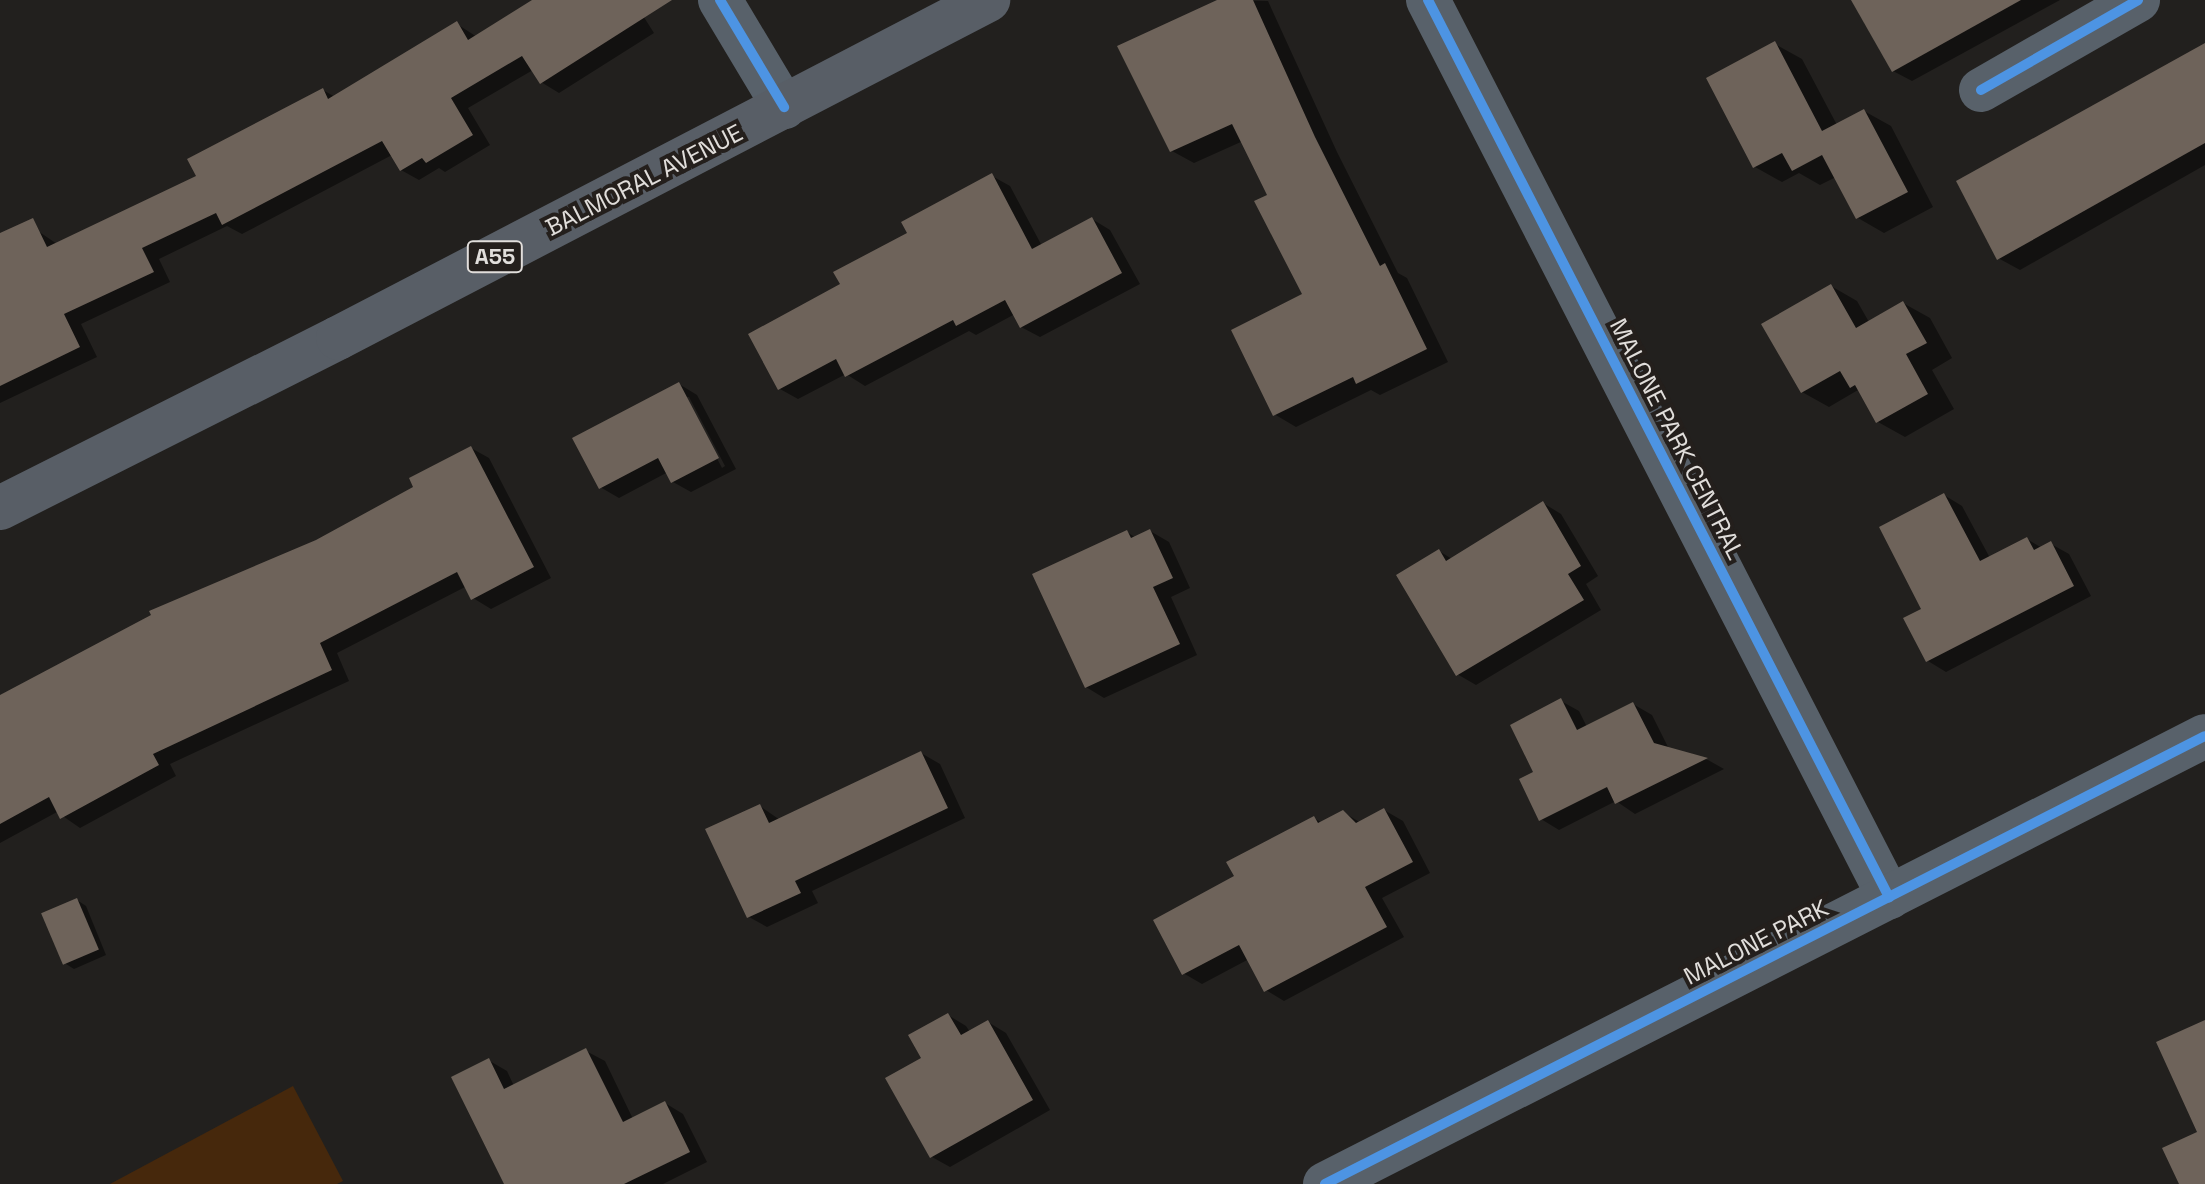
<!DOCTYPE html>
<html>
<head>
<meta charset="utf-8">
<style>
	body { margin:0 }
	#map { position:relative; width:2205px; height:1184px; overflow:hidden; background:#22201e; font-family:"Space Grotesk",sans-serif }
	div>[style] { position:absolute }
	.green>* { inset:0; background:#46280c }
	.shadow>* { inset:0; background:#0007 }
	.building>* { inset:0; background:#6e635a; transform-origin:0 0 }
	.minor>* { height:44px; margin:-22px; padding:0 22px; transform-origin:22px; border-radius:22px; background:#58616a }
	.trunk>* { height:44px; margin:-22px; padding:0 22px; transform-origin:22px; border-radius:22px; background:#585e66 }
	.cycleway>* { height:10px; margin:-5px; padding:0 5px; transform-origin:5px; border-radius:5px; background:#4d94e3 }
	span { translate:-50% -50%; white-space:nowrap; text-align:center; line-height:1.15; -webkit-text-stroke:8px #241f1c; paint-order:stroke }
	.shield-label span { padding:2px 6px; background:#241f1c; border:2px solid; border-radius:6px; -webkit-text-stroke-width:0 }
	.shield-label { font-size:22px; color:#e1dedb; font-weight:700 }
	.street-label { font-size:24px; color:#e1dedb }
</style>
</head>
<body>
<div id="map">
	<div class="green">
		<i style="clip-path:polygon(293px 1086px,343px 1181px,337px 1184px,110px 1184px)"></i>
	</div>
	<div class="shadow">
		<i style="clip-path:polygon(536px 0,633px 0,654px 33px,559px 93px,541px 82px,533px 70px,468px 108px,490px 145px,445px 172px,439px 168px,419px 180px,401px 170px,392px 155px,242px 234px,227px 226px,159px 259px,170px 282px,81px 324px,97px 357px,0 403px,0 251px,38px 231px,57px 244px,199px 177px,323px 90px,335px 97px,457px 24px,477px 37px)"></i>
		<i style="clip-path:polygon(1222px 0,1268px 1px,1337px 152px,1398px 273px,1407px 278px,1448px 362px,1380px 395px,1371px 390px,1296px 427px,1274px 414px,1305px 295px,1270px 196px,1243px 141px,1194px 163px,1172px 151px)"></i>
		<i style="clip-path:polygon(1856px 0,2060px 0,1912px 81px,1893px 71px)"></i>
		<i style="clip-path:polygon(1775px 44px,1802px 59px,1837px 125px,1864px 111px,1891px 126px,1933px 207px,1884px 233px,1858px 218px,1836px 177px,1820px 185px,1799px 173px,1782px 182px,1755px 167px,1709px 79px)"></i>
		<i style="clip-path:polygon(2205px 45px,2205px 165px,2020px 270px,1998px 258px)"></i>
		<i style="clip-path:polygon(992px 176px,1010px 186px,1042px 246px,1092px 219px,1110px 230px,1140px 284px,1040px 337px,1021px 327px,1015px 314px,976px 335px,969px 331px,865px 386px,846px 374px,798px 399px,780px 389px,843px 285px)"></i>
		<i style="clip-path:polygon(1831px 286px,1857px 301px,1869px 322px,1903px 303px,1930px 318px,1952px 358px,1932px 370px,1954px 409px,1905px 437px,1878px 422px,1858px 390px,1829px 407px,1802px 392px)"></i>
		<i style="clip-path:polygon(evenodd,679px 384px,697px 395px,736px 469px,691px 492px,673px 482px,668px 472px,619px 498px,600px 487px,679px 384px,685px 397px,689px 397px,725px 466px,722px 468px,685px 397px)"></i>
		<i style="clip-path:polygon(471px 448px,489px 458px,551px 578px,491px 609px,473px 598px,467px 586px,337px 653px,349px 681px,170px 764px,176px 776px,80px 828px,57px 812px,0 843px,0 697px,317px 542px,416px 488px)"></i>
		<i style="clip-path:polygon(1944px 495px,1962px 506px,1990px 558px,2027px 539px,2042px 548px,2051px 544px,2069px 554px,2091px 596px,1946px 672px,1928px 661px,1924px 610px)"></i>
		<i style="clip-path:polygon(1543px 503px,1561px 514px,1598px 576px,1586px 584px,1601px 610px,1476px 685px,1457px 674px,1439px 551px,1452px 559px)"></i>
		<i style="clip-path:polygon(1150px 531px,1169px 542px,1190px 588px,1171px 597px,1197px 655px,1104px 698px,1086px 687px,1127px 532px,1136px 538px)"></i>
		<i style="clip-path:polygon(1561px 701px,1579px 711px,1587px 727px,1633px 704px,1652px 715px,1669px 749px,1708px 760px,1724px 769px,1635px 814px,1616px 801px,1559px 830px,1541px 819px,1536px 773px)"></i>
		<i style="clip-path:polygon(921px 753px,940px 764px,965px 818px,812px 891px,818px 903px,767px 927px,749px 917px,760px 806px,780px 820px)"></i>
		<i style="clip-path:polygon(1384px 810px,1403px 821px,1430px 873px,1382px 898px,1404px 937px,1284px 1001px,1266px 990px,1249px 959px,1202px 984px,1183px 973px,1237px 877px,1314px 818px,1322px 823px,1343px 812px,1361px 823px)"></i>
		<i style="clip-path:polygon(77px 900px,86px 906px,106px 955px,74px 969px,66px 964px)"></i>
		<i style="clip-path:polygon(948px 1015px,966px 1026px,970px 1032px,988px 1022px,1006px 1033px,1050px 1110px,950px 1167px,932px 1157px,924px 1059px)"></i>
		<i style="clip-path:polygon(586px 1051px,605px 1061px,633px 1119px,665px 1103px,683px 1114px,707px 1162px,663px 1184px,506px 1184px,488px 1060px,507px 1071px,514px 1086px)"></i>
	</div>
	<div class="building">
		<i style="clip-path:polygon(532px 0,672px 0,540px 84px,522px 56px,451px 98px,473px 135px,426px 163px,422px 158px,400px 171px,382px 141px,222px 225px,216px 213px,142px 248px,154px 272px,64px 314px,80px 347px,0 386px,0 233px,33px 218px,47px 247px,196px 176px,187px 159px,323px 88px,328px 99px,457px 21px,468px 40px)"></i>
		<i style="clip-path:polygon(1217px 0,1253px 0,1315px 137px,1380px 266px,1385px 263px,1427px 349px,1356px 384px,1353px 377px,1273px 416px,1231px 330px,1302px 294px,1254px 201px,1267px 195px,1232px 124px,1170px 152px,1117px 46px)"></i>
		<i style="clip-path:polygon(1851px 0,2021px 0,1892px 72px)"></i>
		<i style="clip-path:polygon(1775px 41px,1822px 131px,1864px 109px,1908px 192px,1856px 219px,1822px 155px,1792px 171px,1782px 153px,1753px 168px,1706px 78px)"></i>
		<i style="clip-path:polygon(2205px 43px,2205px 143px,1997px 260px,1956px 181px)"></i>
		<i style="clip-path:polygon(992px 173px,1032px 249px,1092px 217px,1122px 273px,1020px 328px,1005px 300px,956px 326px,953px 320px,845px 377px,836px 359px,778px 390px,748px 334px,840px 284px,833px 272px,907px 233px,901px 222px)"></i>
		<i style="clip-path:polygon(1831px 284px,1856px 328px,1903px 301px,1927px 343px,1906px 354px,1928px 394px,1876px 423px,1855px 385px,1850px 388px,1840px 371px,1801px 393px,1761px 324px)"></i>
		<i style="clip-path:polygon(679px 382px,719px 458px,671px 483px,658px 458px,599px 489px,572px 438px)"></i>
		<i style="clip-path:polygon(471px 446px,534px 567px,471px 600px,457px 572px,320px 643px,332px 670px,153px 754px,159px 765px,60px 819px,49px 797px,0 824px,0 695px,151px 615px,149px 611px,316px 540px,413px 487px,409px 478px)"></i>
		<i style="clip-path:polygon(1944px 493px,1980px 561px,2027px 537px,2034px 550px,2051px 541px,2074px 586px,1926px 662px,1903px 618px,1921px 609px,1879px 527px)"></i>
		<i style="clip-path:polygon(1543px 501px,1581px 566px,1568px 574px,1584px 600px,1456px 676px,1396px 575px,1439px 549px,1446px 561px)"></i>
		<i style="clip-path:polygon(1150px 529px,1173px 578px,1153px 587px,1180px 644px,1085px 688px,1032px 574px,1127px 530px,1131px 538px)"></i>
		<i style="clip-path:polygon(1561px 698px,1577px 730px,1633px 702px,1654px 743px,1708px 758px,1615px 804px,1607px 787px,1539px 821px,1519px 779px,1533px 772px,1510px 725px)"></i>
		<i style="clip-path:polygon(921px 751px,948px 808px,795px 881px,801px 893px,747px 918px,705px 829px,760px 804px,769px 823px)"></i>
		<i style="clip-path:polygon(1384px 808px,1413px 862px,1365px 887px,1387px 927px,1264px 992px,1239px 945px,1182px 975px,1153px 920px,1234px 876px,1226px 862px,1314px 816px,1318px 823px,1343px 810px,1356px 823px)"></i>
		<i style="left:77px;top:898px;width:56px;height:39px;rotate:67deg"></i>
		<i style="clip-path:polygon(948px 1013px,961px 1035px,988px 1020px,1033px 1100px,930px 1158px,885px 1078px,921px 1058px,908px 1035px)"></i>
		<i style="clip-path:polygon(2205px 1020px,2205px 1184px,2179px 1184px,2162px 1148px,2197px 1132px,2156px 1042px)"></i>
		<i style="clip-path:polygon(586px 1048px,623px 1122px,665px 1101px,690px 1152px,624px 1184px,504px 1184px,451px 1077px,489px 1058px,504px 1089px)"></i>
	</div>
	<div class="minor">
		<i style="left:720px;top:0;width:125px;rotate:59.1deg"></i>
		<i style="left:1428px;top:0;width:1009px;rotate:62.8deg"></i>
		<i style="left:1981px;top:90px;width:181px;rotate:-29.8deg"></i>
		<i style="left:1325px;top:1184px;width:987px;rotate:-26.98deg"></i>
	</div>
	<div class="trunk">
		<i style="left:0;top:508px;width:378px;rotate:-26.7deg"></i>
		<i style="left:338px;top:338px;width:733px;rotate:-27.47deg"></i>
	</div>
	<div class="cycleway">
		<i style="left:720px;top:0;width:125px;rotate:59.1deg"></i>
		<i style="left:1428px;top:0;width:1009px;rotate:62.8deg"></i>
		<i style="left:1981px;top:90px;width:181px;rotate:-29.8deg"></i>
		<i style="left:1325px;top:1184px;width:987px;rotate:-26.98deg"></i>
	</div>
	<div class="shield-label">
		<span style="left:495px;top:257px">A55</span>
	</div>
	<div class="street-label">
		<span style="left:644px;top:180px;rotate:-27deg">BALMORAL AVENUE</span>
		<span style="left:1677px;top:439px;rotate:63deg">MALONE PARK CENTRAL</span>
		<span style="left:1756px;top:942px;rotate:-27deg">MALONE PARK</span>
	</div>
</div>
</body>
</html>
